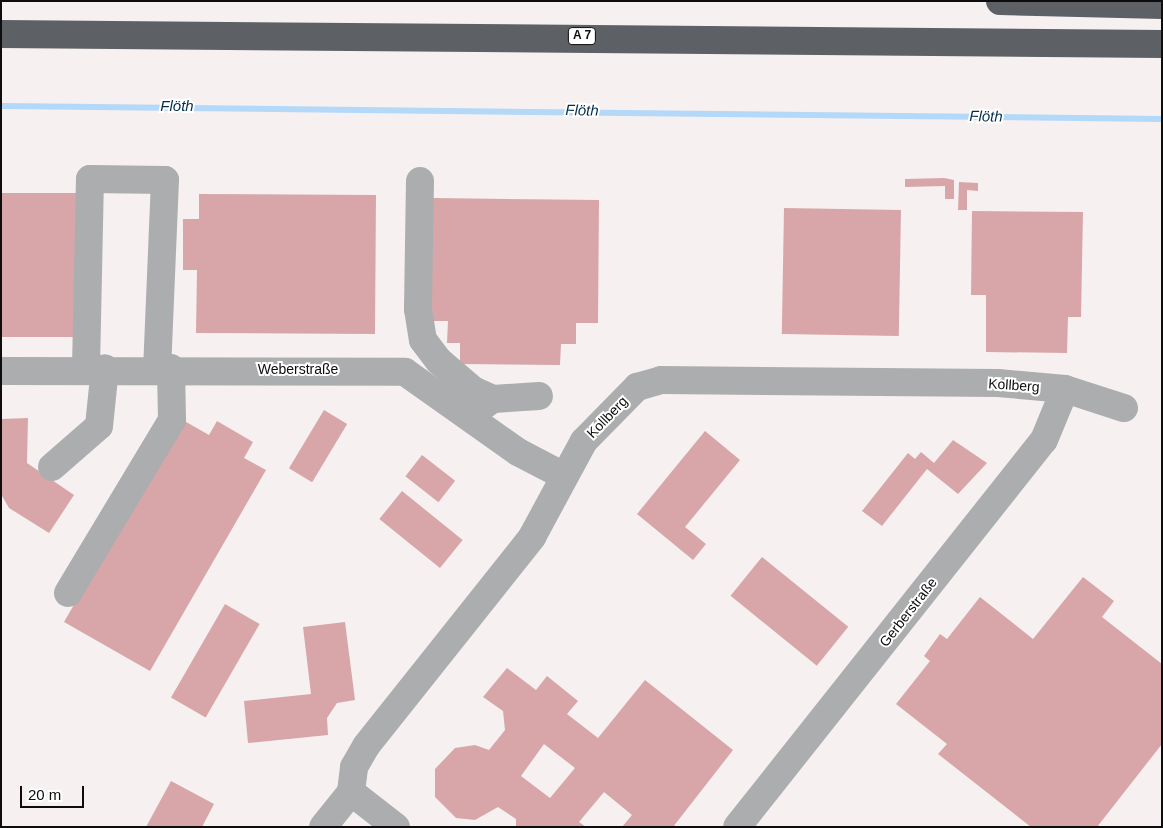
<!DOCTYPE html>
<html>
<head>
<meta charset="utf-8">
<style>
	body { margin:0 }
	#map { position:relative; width:1163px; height:828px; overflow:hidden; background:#f6f0f0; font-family:Arial,sans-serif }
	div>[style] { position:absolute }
	.stream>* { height:6px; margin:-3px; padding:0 3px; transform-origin:3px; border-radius:3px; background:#b3d8f8 }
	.building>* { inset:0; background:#d8a6a8; transform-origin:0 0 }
	.minor>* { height:28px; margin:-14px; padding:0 14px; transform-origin:14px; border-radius:14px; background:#acadaf }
	.highway>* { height:28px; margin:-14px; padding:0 14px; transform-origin:14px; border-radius:14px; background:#5d6064 }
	span { translate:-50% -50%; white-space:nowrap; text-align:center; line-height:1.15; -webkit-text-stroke:4px #fff; paint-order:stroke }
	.shield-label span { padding:1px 4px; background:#fff; border:1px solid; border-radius:4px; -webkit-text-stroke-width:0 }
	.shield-label { font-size:12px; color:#0e0c0c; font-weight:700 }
	.street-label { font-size:14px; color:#0e0c0c }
	.water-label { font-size:15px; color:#022e4c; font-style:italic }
	.frame { position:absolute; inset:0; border:2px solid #0e0c0c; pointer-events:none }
	.scale { position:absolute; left:20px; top:786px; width:64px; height:22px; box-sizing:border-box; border:2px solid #0e0c0c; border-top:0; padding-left:6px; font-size:15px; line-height:18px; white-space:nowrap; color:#0e0c0c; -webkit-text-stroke:4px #fff; paint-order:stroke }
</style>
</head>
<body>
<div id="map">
	<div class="stream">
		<i style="left:1px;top:106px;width:1161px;rotate:0.64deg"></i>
	</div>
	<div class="building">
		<i style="clip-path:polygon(944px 178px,954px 180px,954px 199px,945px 199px,945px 186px,905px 187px,905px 179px)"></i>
		<i style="clip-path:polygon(959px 182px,978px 183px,978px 191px,967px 190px,967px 210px,958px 210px)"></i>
		<i style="left:1px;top:193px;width:77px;height:144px"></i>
		<i style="clip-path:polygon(199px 194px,376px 195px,375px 334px,196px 333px,197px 270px,183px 270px,183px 219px,199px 219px)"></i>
		<i style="clip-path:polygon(433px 198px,599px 200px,598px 323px,576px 323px,576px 344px,561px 344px,560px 365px,460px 364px,460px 343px,447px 343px,448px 321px,431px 321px)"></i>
		<i style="left:784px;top:208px;width:117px;height:126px;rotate:1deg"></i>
		<i style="clip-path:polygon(972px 211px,1083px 212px,1081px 317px,1068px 317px,1067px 353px,986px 352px,986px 295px,971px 295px)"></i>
		<i style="left:324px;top:410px;width:27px;height:68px;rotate:31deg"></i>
		<i style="clip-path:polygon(28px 418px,27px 463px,74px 495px,49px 533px,9px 508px,1px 494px,1px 419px)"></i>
		<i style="clip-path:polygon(181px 419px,209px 435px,217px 421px,253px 442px,244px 458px,266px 470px,150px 671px,64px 622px)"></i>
		<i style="clip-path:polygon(705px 431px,740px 460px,685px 527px,706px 544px,693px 560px,637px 514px)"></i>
		<i style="clip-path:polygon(953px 440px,987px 463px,958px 494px,927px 469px,882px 526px,862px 511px,908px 453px,915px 459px,921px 452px,934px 463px)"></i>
		<i style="left:422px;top:455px;width:42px;height:27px;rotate:38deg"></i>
		<i style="left:402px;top:491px;width:78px;height:36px;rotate:39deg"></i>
		<i style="left:762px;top:557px;width:111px;height:50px;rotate:39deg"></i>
		<i style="clip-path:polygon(1083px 577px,1114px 601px,1102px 617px,1162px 664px,1162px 744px,1097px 827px,1031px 827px,938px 754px,947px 744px,896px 704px,930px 661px,924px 656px,940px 634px,947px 639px,980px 597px,1033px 639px)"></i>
		<i style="left:225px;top:604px;width:40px;height:108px;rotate:30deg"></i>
		<i style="clip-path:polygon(345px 622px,355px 700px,337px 703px,327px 718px,328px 735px,248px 743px,244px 701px,311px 694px,303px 627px)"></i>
		<i style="clip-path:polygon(evenodd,507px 668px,536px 690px,547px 676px,578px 701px,567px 714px,598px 738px,645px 680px,733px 750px,673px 827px,622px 827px,632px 815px,604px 792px,579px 822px,586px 827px,516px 827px,516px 819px,498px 807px,475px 820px,456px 818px,435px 797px,435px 769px,455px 748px,475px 745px,489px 750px,505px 730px,503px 711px,483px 697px,507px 668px,544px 744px,575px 768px,550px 798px,521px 776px,544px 744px)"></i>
		<i style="clip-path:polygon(171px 781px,214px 804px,202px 827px,146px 827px)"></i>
	</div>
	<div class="minor">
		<i style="left:420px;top:181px;width:128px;rotate:90.9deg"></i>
		<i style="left:418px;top:309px;width:31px;rotate:81deg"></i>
		<i style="left:423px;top:340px;width:26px;rotate:53deg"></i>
		<i style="left:439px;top:361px;width:45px;rotate:40.5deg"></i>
		<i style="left:473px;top:390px;width:22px;rotate:24deg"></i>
		<i style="left:86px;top:368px;width:189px;rotate:-88.8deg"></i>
		<i style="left:90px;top:179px;width:75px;rotate:0.8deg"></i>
		<i style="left:165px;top:180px;width:188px;rotate:92.4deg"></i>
		<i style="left:1px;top:371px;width:404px;rotate:0.1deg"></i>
		<i style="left:405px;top:372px;width:138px;rotate:35.3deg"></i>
		<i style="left:518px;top:452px;width:50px;rotate:27.6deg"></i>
		<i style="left:479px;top:409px;width:17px;rotate:-36deg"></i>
		<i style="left:493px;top:399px;width:46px;rotate:-3.7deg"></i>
		<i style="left:52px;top:467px;width:62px;rotate:-41.1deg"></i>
		<i style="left:99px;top:426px;width:58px;rotate:-84.1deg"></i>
		<i style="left:68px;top:593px;width:202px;rotate:-59deg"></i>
		<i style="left:172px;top:420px;width:52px;rotate:-91.1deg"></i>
		<i style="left:351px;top:792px;width:57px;rotate:37.9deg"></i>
		<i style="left:323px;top:827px;width:45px;rotate:-51.3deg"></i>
		<i style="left:351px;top:792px;width:25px;rotate:-83deg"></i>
		<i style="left:354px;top:767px;width:24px;rotate:-60deg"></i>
		<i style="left:366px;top:746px;width:267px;rotate:-51.5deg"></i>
		<i style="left:532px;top:537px;width:109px;rotate:-61.6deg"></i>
		<i style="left:584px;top:441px;width:76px;rotate:-45.5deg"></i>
		<i style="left:637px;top:387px;width:25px;rotate:-16deg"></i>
		<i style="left:661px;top:380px;width:337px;rotate:0.5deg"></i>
		<i style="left:998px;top:383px;width:67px;rotate:5.1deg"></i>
		<i style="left:1065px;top:389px;width:62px;rotate:17.9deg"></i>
		<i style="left:737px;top:827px;width:494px;rotate:-51.6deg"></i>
		<i style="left:1044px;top:440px;width:55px;rotate:-67.6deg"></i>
	</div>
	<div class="highway">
		<i style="left:1000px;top:1px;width:162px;rotate:1.4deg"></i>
		<i style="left:1px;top:34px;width:1161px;rotate:0.49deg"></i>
	</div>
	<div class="shield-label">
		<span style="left:582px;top:36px">A 7</span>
	</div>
	<div class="street-label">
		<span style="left:298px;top:369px">Weberstraße</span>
		<span style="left:1014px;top:385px;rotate:4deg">Kollberg</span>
		<span style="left:607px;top:417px;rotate:-46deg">Kollberg</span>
		<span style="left:908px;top:612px;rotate:-52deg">Gerberstraße</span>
	</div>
	<div class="water-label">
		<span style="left:177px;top:106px">Flöth</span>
		<span style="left:582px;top:110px;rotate:1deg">Flöth</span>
		<span style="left:986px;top:116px;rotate:1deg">Flöth</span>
	</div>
	<div class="frame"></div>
	<div class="scale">20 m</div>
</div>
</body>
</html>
